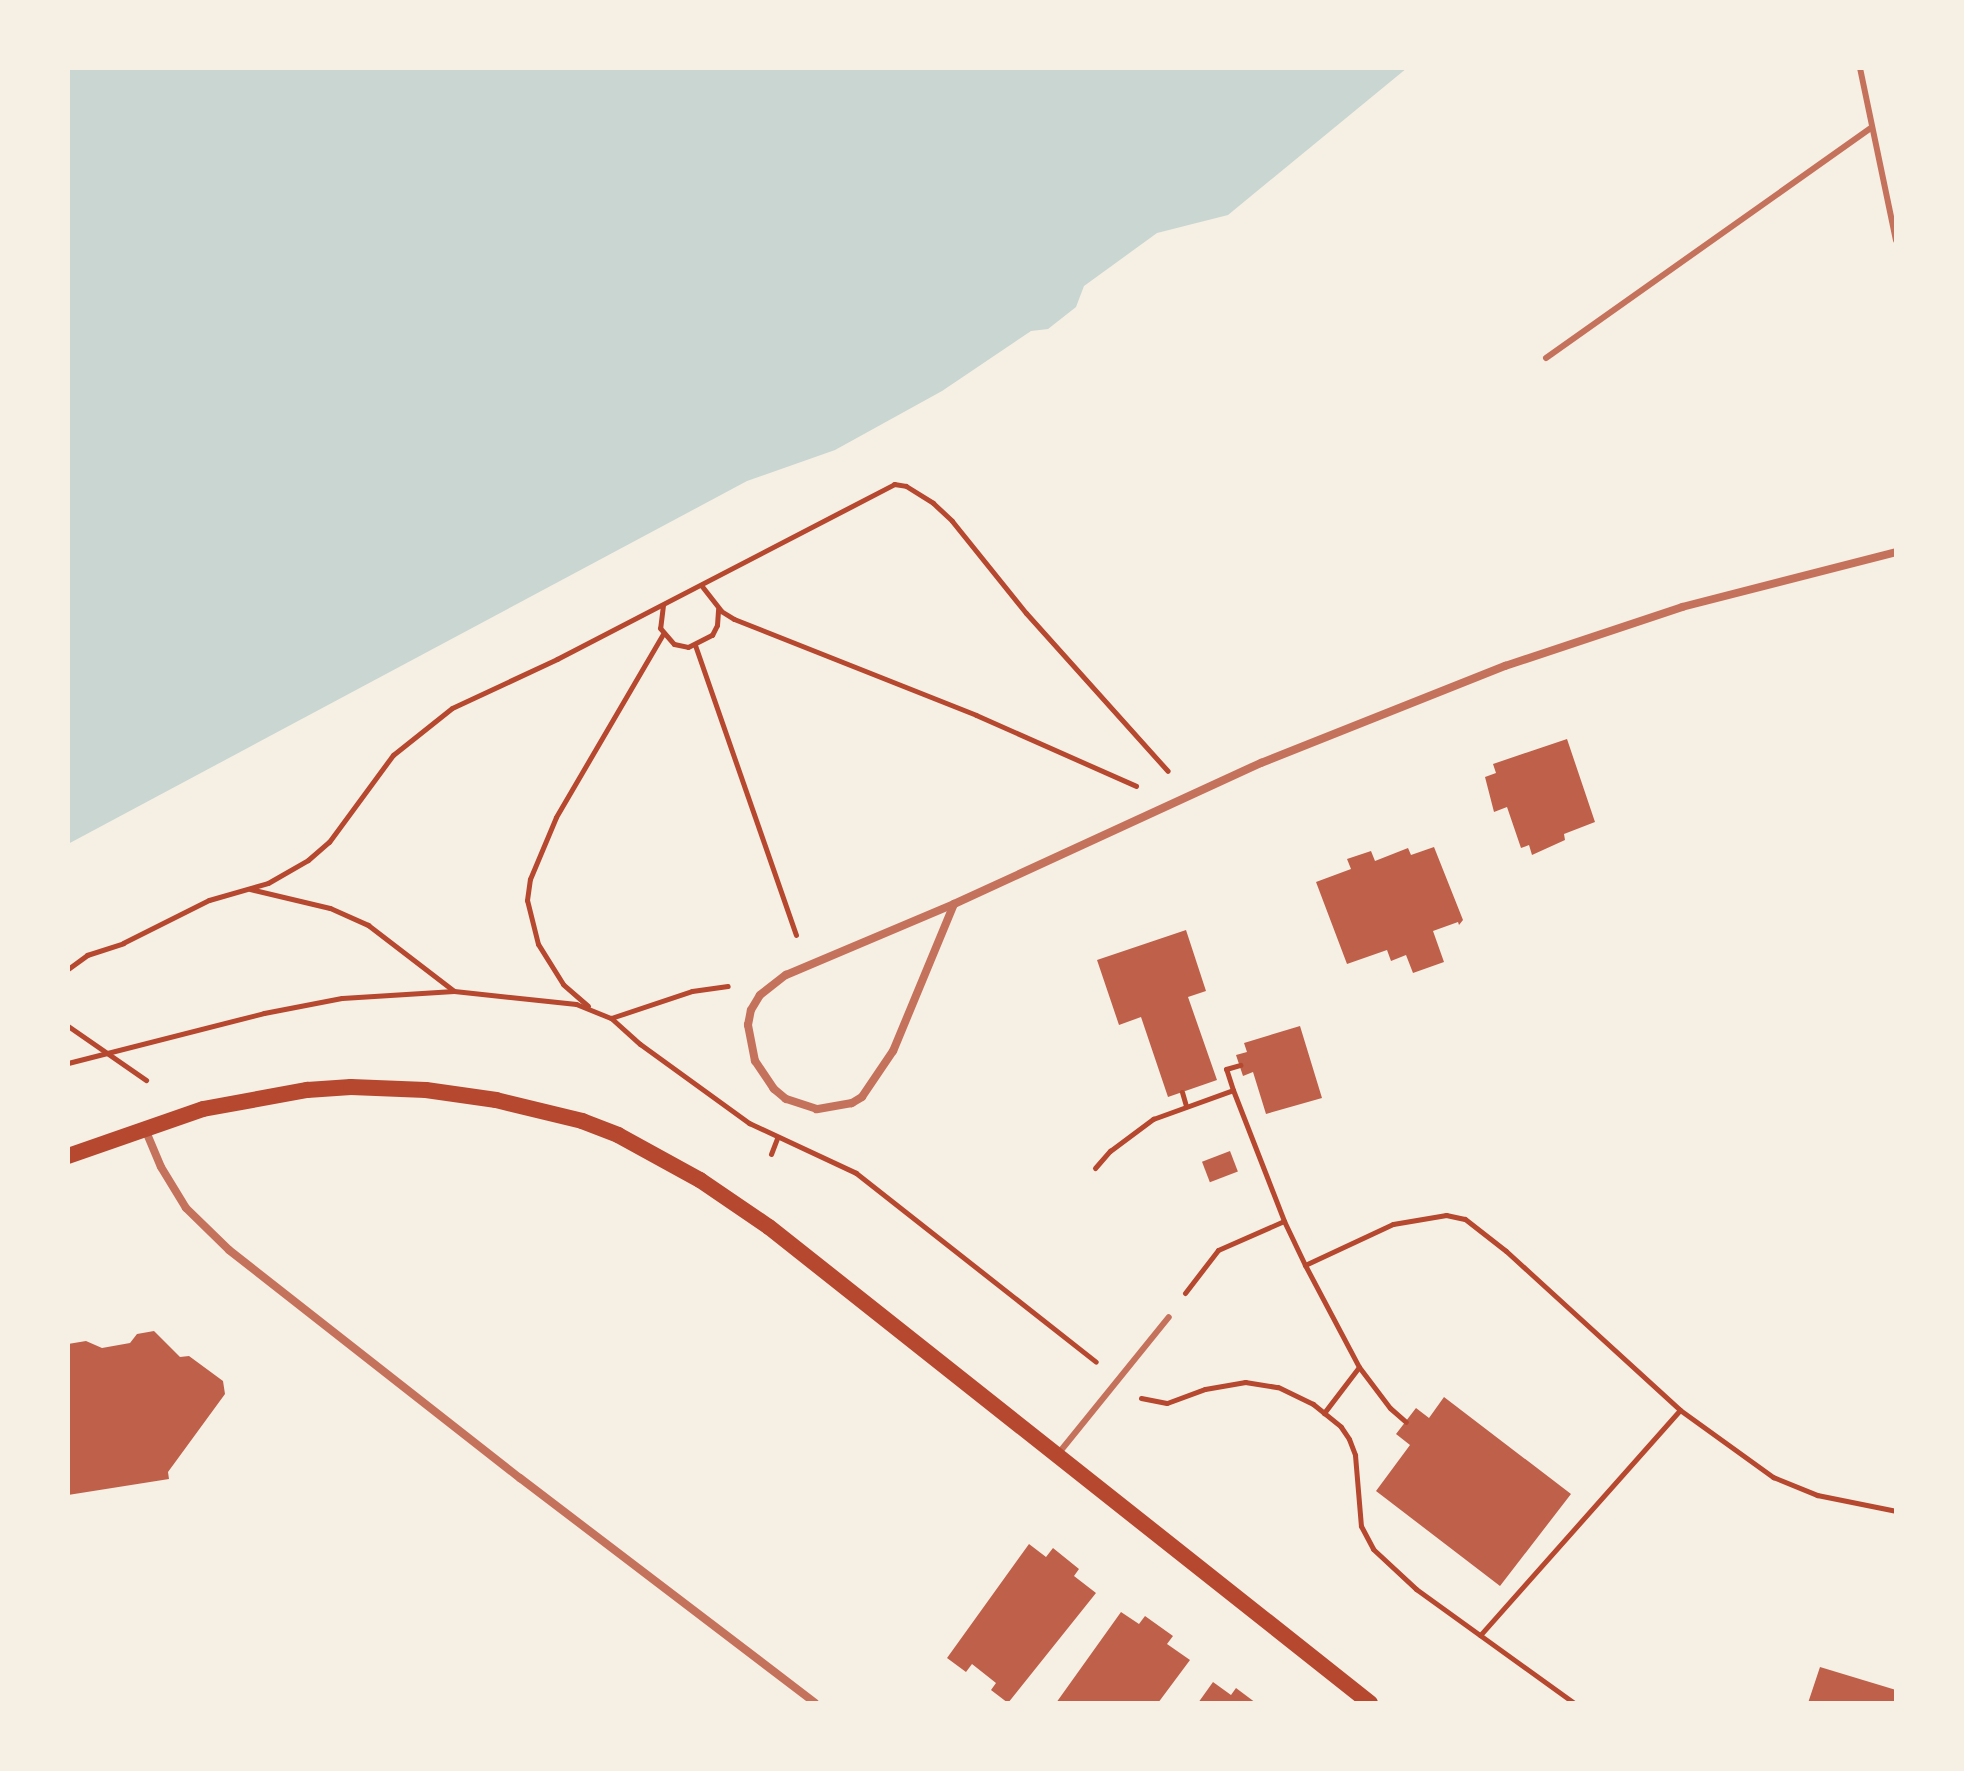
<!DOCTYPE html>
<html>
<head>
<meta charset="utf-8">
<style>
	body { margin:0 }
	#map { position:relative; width:1964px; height:1771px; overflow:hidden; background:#f6efe4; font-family:Manrope,sans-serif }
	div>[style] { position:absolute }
	.water>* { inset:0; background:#c9d6d2 }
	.building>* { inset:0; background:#bf614a; transform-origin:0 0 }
	.path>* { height:5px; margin:-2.5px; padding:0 2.5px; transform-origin:2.5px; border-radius:2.5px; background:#b5482f }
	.service>* { height:6px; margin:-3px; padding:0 3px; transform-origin:3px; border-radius:3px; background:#c5725c }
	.minor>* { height:8px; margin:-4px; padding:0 4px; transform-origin:4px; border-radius:4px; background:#c5725c }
	.secondary>* { height:16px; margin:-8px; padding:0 8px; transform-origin:8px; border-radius:8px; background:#b5482f }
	span { translate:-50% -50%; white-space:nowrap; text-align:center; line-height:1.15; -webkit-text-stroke:6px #f6efe4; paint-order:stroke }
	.frame { position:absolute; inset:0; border:70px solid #f6efe4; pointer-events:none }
</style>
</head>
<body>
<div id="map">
	<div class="water">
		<i style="clip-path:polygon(68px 68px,1407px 68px,1228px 215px,1157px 233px,1084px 286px,1076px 307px,1048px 329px,1031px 331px,942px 391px,835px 450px,747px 481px,68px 844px)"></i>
	</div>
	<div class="building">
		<i style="clip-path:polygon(1567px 739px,1595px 822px,1564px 834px,1565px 840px,1532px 855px,1529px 845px,1521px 848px,1507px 807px,1494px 812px,1485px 777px,1496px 773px,1493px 764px)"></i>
		<i style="clip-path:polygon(1434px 847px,1463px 920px,1459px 925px,1458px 922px,1433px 931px,1444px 962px,1413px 973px,1406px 955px,1391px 961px,1387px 950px,1347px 964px,1316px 882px,1351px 869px,1347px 859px,1371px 851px,1375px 861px,1408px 848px,1411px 855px)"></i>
		<i style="clip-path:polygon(1186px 930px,1206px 991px,1188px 997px,1217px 1080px,1168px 1097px,1141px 1017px,1119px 1025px,1097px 960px)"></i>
		<i style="clip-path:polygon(1300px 1026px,1322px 1098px,1266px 1114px,1253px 1072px,1243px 1076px,1236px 1055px,1247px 1052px,1244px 1043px)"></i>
		<i style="left:1230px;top:1151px;width:22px;height:30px;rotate:69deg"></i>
		<i style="clip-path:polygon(154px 1331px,180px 1357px,189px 1356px,223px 1381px,225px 1394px,168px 1472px,169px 1479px,68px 1495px,68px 1344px,86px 1341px,102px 1348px,130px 1343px,137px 1334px)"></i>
		<i style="clip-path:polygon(1444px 1397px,1571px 1494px,1500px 1586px,1376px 1491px,1410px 1445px,1396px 1434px,1416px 1408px,1429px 1418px)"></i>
		<i style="clip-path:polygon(1029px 1544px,1046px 1557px,1053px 1548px,1079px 1569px,1074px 1576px,1096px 1593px,1008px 1703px,991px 1690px,996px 1683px,972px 1664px,966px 1672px,947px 1658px)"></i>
		<i style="clip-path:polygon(1121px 1612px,1139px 1624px,1145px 1616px,1173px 1636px,1167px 1644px,1190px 1660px,1158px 1703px,1056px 1703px)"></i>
		<i style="clip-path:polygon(1820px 1667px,1896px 1690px,1896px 1703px,1808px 1703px)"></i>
		<i style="clip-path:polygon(1213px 1682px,1231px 1695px,1236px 1688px,1256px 1703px,1198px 1703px)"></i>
	</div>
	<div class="path">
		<i style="left:701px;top:585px;width:33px;rotate:52deg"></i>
		<i style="left:721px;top:611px;width:15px;rotate:32deg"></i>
		<i style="left:734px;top:619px;width:260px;rotate:21.6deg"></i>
		<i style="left:976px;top:715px;width:175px;rotate:23.9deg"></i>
		<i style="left:663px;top:605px;width:23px;rotate:97deg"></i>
		<i style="left:660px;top:628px;width:21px;rotate:49deg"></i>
		<i style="left:674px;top:644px;width:14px;rotate:12deg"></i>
		<i style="left:688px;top:647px;width:27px;rotate:-27deg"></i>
		<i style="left:712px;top:635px;width:11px;rotate:-63deg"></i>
		<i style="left:717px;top:625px;width:16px;rotate:-86deg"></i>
		<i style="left:695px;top:645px;width:307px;rotate:70.8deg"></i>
		<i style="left:250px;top:889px;width:82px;rotate:13.4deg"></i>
		<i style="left:330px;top:908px;width:42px;rotate:24.1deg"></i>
		<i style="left:368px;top:925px;width:108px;rotate:37.5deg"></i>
		<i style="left:68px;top:969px;width:24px;rotate:-36deg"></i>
		<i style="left:87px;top:955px;width:38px;rotate:-18deg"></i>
		<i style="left:123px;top:943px;width:96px;rotate:-26.6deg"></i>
		<i style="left:209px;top:900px;width:61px;rotate:-16.1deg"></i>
		<i style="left:268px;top:883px;width:46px;rotate:-29.9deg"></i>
		<i style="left:308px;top:860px;width:28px;rotate:-41deg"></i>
		<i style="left:329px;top:842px;width:108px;rotate:-53.7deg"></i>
		<i style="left:393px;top:755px;width:75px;rotate:-38.5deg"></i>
		<i style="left:452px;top:708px;width:116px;rotate:-25deg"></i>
		<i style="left:557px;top:659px;width:380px;rotate:-27.4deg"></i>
		<i style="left:894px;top:484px;width:12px;rotate:9deg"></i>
		<i style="left:906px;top:486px;width:32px;rotate:32deg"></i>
		<i style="left:933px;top:503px;width:26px;rotate:43deg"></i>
		<i style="left:952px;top:521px;width:118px;rotate:51.2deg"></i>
		<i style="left:1026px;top:613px;width:212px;rotate:48.1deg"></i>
		<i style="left:588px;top:1006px;width:33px;rotate:-139deg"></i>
		<i style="left:563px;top:984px;width:47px;rotate:-122deg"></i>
		<i style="left:538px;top:944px;width:45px;rotate:-104deg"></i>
		<i style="left:527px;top:900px;width:21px;rotate:-82deg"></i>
		<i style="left:530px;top:879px;width:67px;rotate:-67.2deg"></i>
		<i style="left:556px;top:817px;width:212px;rotate:-59.7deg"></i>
		<i style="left:611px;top:1018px;width:85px;rotate:-18.4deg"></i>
		<i style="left:692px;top:991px;width:36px;rotate:-8deg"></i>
		<i style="left:68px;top:1026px;width:95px;rotate:34.7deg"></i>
		<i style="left:68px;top:1063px;width:202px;rotate:-14.3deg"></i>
		<i style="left:264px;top:1013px;width:79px;rotate:-10.9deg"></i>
		<i style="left:342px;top:998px;width:112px;rotate:-3.6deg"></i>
		<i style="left:454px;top:991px;width:123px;rotate:6.1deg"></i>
		<i style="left:576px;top:1004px;width:38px;rotate:22deg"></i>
		<i style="left:611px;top:1018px;width:39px;rotate:42deg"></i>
		<i style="left:640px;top:1044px;width:135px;rotate:35.9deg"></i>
		<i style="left:749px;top:1123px;width:118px;rotate:25deg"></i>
		<i style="left:856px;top:1173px;width:305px;rotate:38.2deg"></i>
		<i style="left:1233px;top:1090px;width:22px;rotate:-108deg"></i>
		<i style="left:1226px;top:1069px;width:15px;rotate:-16deg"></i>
		<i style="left:1182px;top:1092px;width:15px;rotate:74deg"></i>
		<i style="left:771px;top:1154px;width:17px;rotate:-69deg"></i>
		<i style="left:1095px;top:1168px;width:23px;rotate:-49deg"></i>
		<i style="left:1110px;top:1151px;width:54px;rotate:-36.7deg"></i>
		<i style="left:1153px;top:1119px;width:85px;rotate:-19.9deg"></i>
		<i style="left:1233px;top:1090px;width:141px;rotate:68.7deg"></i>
		<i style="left:1284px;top:1221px;width:49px;rotate:64.5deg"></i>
		<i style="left:1305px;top:1265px;width:97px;rotate:-25deg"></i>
		<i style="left:1393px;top:1224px;width:54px;rotate:-9.6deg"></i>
		<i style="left:1446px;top:1215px;width:19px;rotate:12deg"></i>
		<i style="left:1465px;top:1219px;width:52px;rotate:38deg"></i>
		<i style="left:1506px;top:1251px;width:236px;rotate:42.4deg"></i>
		<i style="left:1680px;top:1410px;width:301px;rotate:131.6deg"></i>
		<i style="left:1305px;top:1265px;width:115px;rotate:62.1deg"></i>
		<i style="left:1359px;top:1367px;width:58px;rotate:127.3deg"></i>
		<i style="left:1185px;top:1293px;width:54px;rotate:-52.5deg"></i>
		<i style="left:1218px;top:1250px;width:72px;rotate:-23.7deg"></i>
		<i style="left:1359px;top:1367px;width:51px;rotate:52.9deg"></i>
		<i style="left:1390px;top:1408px;width:21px;rotate:41deg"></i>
		<i style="left:1141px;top:1398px;width:26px;rotate:11deg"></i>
		<i style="left:1167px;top:1403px;width:40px;rotate:-20.2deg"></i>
		<i style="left:1205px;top:1389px;width:41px;rotate:-9.9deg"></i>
		<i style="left:1245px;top:1382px;width:33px;rotate:9deg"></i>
		<i style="left:1278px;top:1387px;width:39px;rotate:26deg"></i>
		<i style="left:1313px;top:1404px;width:36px;rotate:39deg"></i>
		<i style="left:1341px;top:1427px;width:14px;rotate:56deg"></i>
		<i style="left:1349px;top:1439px;width:17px;rotate:69deg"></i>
		<i style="left:1355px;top:1455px;width:71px;rotate:85.2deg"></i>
		<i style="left:1361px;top:1526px;width:26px;rotate:62deg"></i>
		<i style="left:1373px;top:1549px;width:59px;rotate:42.9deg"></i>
		<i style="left:1416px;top:1589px;width:195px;rotate:35.8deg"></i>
		<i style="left:1680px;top:1410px;width:115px;rotate:35.8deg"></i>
		<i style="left:1773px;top:1477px;width:48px;rotate:22.2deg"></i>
		<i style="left:1817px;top:1495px;width:81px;rotate:11.4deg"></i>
	</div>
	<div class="service">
		<i style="left:1860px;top:68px;width:176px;rotate:78.2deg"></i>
		<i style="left:1546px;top:358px;width:398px;rotate:-35.3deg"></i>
		<i style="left:1058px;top:1454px;width:176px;rotate:-51deg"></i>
	</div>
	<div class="minor">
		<i style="left:954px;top:904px;width:159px;rotate:112.5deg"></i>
		<i style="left:893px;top:1051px;width:55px;rotate:124deg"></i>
		<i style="left:862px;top:1097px;width:12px;rotate:149deg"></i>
		<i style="left:852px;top:1103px;width:36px;rotate:170deg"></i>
		<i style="left:817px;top:1109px;width:33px;rotate:-162deg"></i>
		<i style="left:786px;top:1099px;width:16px;rotate:-140deg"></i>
		<i style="left:774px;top:1089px;width:34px;rotate:-124deg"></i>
		<i style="left:755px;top:1061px;width:37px;rotate:-101deg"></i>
		<i style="left:748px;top:1025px;width:15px;rotate:-79deg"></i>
		<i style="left:751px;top:1010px;width:17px;rotate:-59deg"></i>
		<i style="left:760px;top:995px;width:33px;rotate:-38deg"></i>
		<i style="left:786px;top:975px;width:182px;rotate:-22.9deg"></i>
		<i style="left:954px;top:904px;width:338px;rotate:-24.7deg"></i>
		<i style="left:1261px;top:763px;width:263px;rotate:-21.7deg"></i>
		<i style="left:1505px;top:666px;width:187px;rotate:-18.4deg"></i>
		<i style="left:1682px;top:607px;width:221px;rotate:-14.4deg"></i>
		<i style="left:145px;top:1129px;width:41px;rotate:67.2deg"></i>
		<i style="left:161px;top:1167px;width:48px;rotate:58.6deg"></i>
		<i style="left:186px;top:1208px;width:60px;rotate:44.3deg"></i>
		<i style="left:229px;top:1250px;width:370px;rotate:38.1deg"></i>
		<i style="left:520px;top:1478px;width:371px;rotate:37.3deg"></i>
	</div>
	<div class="secondary">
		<i style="left:68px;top:1156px;width:143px;rotate:-19.2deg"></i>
		<i style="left:203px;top:1109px;width:106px;rotate:-10.4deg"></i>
		<i style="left:307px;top:1090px;width:44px;rotate:-3.9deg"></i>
		<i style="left:351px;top:1087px;width:75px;rotate:2.3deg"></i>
		<i style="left:426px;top:1090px;width:71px;rotate:8.1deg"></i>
		<i style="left:496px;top:1100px;width:89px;rotate:13.7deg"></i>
		<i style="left:582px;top:1121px;width:39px;rotate:21deg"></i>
		<i style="left:618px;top:1135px;width:94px;rotate:28.8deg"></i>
		<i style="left:700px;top:1180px;width:83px;rotate:34.3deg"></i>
		<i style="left:769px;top:1227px;width:767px;rotate:38.38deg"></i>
	</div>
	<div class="frame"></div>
</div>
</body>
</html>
